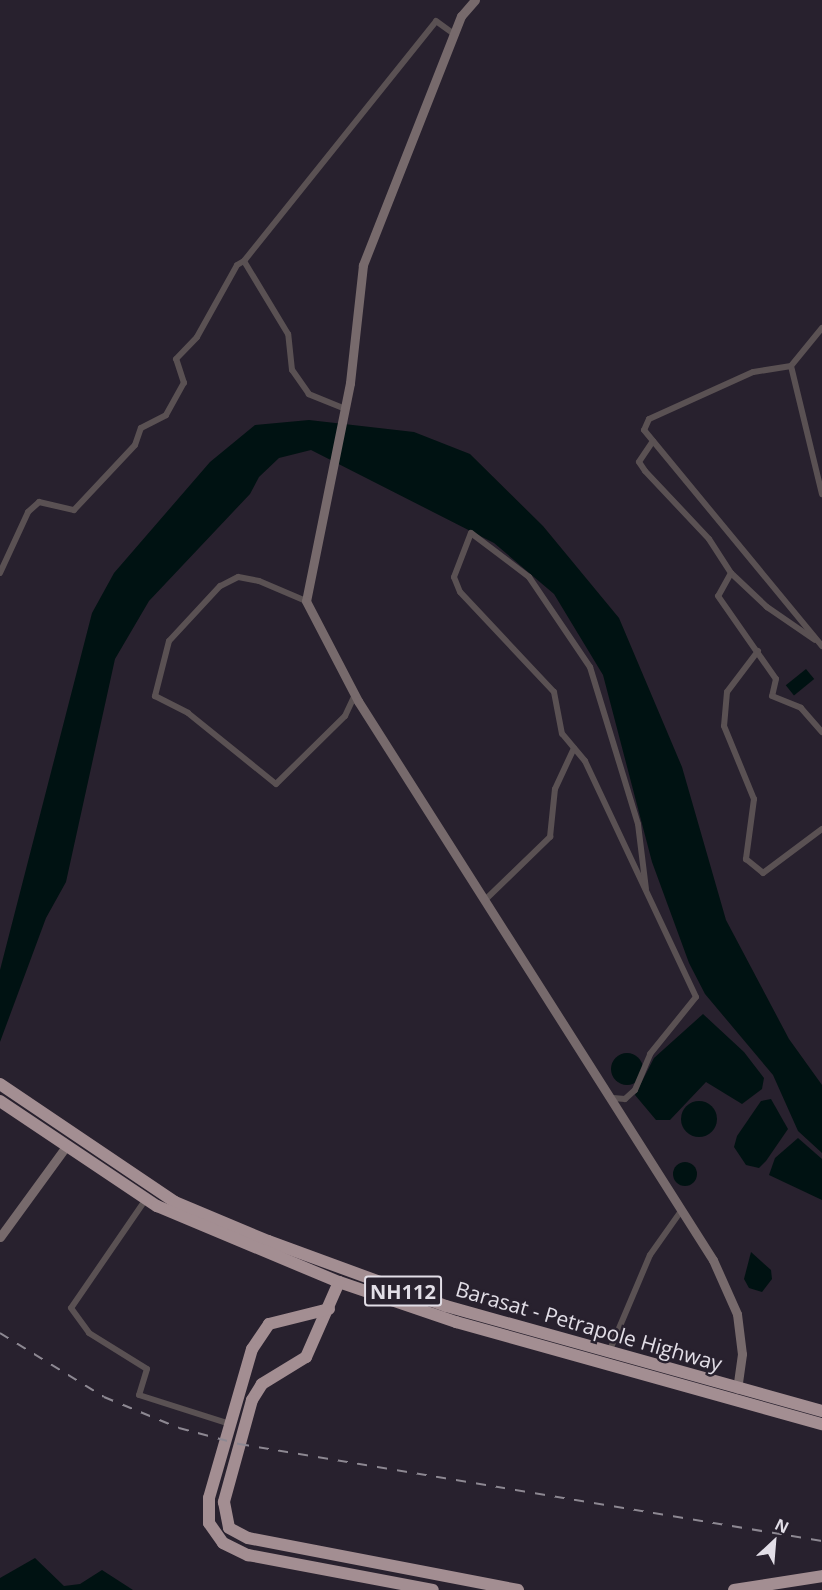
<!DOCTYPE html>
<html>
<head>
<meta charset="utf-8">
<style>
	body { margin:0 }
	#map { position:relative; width:822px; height:1590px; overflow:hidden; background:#28212e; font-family:"Open Sans",sans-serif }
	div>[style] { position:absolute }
	.water>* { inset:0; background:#001212; transform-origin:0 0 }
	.round { border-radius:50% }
	.street>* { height:6px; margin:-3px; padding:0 3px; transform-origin:3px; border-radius:3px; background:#5a5153 }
	.secondary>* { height:9px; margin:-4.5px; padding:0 4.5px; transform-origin:4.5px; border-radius:4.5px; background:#776a6c }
	.highway>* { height:12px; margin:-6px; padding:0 6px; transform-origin:6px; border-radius:6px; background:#a38e92 }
	.rail>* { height:2px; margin-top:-1px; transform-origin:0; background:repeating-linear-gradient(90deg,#8d8892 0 10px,transparent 0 20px) }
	span { translate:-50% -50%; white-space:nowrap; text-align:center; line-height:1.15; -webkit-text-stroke:5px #28212e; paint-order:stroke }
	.shield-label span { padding:2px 4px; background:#28212e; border:2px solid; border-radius:4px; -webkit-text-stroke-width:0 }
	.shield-label { font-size:20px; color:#e2dee7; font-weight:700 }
	.street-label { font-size:21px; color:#e2dee7 }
	.north { position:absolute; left:744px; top:1512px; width:60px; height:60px; -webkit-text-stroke:4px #28212e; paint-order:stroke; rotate:26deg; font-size:16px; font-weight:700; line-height:24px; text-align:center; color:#e2dee7 }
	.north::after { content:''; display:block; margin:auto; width:21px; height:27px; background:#e2dee7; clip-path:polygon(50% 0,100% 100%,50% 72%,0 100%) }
</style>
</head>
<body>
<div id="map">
	<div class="water">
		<i style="clip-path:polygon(309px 420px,414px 432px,470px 454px,543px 526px,619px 618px,682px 767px,726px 920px,789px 1039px,822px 1085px,822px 1153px,798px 1131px,773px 1075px,705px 994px,689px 963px,652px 862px,603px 675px,554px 594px,494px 543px,311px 450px,279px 458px,259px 477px,250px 494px,149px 601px,115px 659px,66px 882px,46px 918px,0 1042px,0 970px,92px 613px,114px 573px,210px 462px,255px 425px)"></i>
		<i style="left:806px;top:669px;width:13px;height:26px;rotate:51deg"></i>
		<i style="clip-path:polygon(703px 1014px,744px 1052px,764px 1078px,762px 1089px,742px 1104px,706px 1082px,670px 1120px,656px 1120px,635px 1095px,654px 1058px)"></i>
		<i class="round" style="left:611px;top:1053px;width:32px;height:32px"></i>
		<i style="clip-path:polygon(771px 1099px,788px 1129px,766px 1161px,759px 1168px,746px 1165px,734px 1147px,737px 1136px,761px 1101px)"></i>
		<i class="round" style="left:681px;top:1101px;width:36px;height:36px"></i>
		<i style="clip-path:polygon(798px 1138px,822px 1159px,822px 1200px,769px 1175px,775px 1158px)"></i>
		<i class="round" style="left:673px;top:1162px;width:24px;height:24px"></i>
		<i style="clip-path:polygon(751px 1252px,771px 1270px,772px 1279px,762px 1292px,749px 1288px,744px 1279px)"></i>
		<i style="clip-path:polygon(35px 1558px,64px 1586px,80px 1584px,102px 1570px,133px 1590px,0 1590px,0 1578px)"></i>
	</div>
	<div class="street">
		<i style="left:822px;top:328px;width:49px;rotate:129.2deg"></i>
		<i style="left:791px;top:366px;width:132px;rotate:76.4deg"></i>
		<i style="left:791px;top:366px;width:38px;rotate:171deg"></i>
		<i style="left:753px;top:372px;width:114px;rotate:155.7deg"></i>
		<i style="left:649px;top:419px;width:12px;rotate:114deg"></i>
		<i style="left:644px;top:430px;width:280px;rotate:50.5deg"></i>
		<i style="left:343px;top:408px;width:37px;rotate:-158deg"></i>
		<i style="left:309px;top:394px;width:29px;rotate:-125deg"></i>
		<i style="left:292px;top:370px;width:36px;rotate:-96deg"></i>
		<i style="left:288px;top:334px;width:85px;rotate:-121.1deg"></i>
		<i style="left:244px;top:261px;width:307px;rotate:-51.3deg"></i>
		<i style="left:436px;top:21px;width:22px;rotate:36deg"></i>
		<i style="left:653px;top:441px;width:25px;rotate:124deg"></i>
		<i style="left:639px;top:462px;width:11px;rotate:56deg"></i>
		<i style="left:645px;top:471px;width:93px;rotate:46.7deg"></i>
		<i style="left:709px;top:539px;width:40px;rotate:57.1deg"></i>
		<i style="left:731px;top:573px;width:50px;rotate:43.4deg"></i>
		<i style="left:767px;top:607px;width:58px;rotate:34.5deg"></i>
		<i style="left:0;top:573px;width:67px;rotate:-65.3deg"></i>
		<i style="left:28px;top:512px;width:15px;rotate:-42deg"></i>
		<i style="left:39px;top:502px;width:36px;rotate:13deg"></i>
		<i style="left:74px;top:510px;width:89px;rotate:-46.8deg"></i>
		<i style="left:135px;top:445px;width:18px;rotate:-71deg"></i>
		<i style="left:141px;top:428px;width:28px;rotate:-27deg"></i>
		<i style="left:166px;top:415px;width:37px;rotate:-61deg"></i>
		<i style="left:184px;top:383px;width:25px;rotate:-108deg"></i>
		<i style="left:176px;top:359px;width:30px;rotate:-46deg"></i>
		<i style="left:197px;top:337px;width:82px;rotate:-60.9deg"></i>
		<i style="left:237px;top:265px;width:8px;rotate:-30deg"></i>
		<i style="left:731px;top:573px;width:26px;rotate:119deg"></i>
		<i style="left:718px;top:596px;width:101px;rotate:55.1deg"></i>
		<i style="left:776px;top:679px;width:17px;rotate:103deg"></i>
		<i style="left:772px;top:696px;width:31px;rotate:22deg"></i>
		<i style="left:801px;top:708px;width:32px;rotate:49deg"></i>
		<i style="left:306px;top:601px;width:51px;rotate:-156.9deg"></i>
		<i style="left:259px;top:581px;width:21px;rotate:-169deg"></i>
		<i style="left:238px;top:577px;width:20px;rotate:153deg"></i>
		<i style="left:220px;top:586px;width:75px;rotate:132.8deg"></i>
		<i style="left:169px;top:641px;width:57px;rotate:104.3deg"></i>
		<i style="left:155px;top:696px;width:37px;rotate:27deg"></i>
		<i style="left:188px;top:713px;width:113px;rotate:38.9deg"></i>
		<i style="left:276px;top:784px;width:97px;rotate:-44.6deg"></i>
		<i style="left:345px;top:716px;width:23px;rotate:-65deg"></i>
		<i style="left:758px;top:651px;width:51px;rotate:127.1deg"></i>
		<i style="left:727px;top:692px;width:34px;rotate:95deg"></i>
		<i style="left:724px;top:726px;width:79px;rotate:67.7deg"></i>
		<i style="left:754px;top:799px;width:61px;rotate:97.6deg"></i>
		<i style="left:746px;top:859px;width:22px;rotate:39deg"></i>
		<i style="left:763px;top:873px;width:74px;rotate:-36.7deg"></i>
		<i style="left:485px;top:900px;width:91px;rotate:-44.1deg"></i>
		<i style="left:550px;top:837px;width:48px;rotate:-84.1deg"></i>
		<i style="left:555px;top:789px;width:45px;rotate:-65.1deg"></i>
		<i style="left:613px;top:1098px;width:12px;rotate:5deg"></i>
		<i style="left:625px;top:1099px;width:13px;rotate:-42deg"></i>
		<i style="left:635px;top:1090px;width:39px;rotate:-67deg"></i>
		<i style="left:650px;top:1054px;width:73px;rotate:-51.1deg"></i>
		<i style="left:696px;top:997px;width:261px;rotate:-115.2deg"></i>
		<i style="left:585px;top:761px;width:35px;rotate:-130deg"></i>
		<i style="left:562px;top:734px;width:43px;rotate:-100.8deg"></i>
		<i style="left:554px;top:692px;width:137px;rotate:-133.2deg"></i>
		<i style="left:460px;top:592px;width:16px;rotate:-112deg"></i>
		<i style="left:454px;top:577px;width:47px;rotate:-68.9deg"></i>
		<i style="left:471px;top:533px;width:73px;rotate:37.2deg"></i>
		<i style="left:529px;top:577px;width:109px;rotate:55.9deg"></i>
		<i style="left:590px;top:667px;width:164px;rotate:73deg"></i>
		<i style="left:638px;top:824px;width:65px;rotate:83deg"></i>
		<i style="left:146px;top:1199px;width:132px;rotate:124.5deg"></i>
		<i style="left:71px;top:1308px;width:31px;rotate:54deg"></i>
		<i style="left:89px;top:1333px;width:68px;rotate:31.8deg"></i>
		<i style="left:147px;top:1369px;width:27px;rotate:107deg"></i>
		<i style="left:139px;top:1395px;width:96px;rotate:17.7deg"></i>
		<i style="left:609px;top:1352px;width:105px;rotate:-67.1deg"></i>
		<i style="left:650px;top:1255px;width:54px;rotate:-54.8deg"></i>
	</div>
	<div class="secondary">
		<i style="left:475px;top:0;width:21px;rotate:131deg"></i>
		<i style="left:461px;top:16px;width:268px;rotate:111.5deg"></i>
		<i style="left:363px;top:265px;width:119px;rotate:96.3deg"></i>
		<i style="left:350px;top:383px;width:222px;rotate:101.4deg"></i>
		<i style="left:306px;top:601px;width:113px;rotate:62.5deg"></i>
		<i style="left:358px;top:701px;width:662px;rotate:57.58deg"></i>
		<i style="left:713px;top:1260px;width:59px;rotate:66deg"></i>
		<i style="left:737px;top:1314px;width:40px;rotate:82.9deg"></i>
		<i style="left:742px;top:1354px;width:35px;rotate:98deg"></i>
		<i style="left:0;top:1237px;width:114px;rotate:-53.9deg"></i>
	</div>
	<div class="highway">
		<i style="left:0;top:1084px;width:211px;rotate:34deg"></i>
		<i style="left:175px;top:1202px;width:101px;rotate:22.8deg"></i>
		<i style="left:268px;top:1241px;width:189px;rotate:20.1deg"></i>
		<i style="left:446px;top:1306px;width:390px;rotate:15.6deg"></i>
		<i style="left:0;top:1101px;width:189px;rotate:33.8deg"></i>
		<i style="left:157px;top:1206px;width:197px;rotate:22.7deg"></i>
		<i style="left:339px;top:1282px;width:124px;rotate:18.9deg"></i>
		<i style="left:456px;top:1322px;width:380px;rotate:15.6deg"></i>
		<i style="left:339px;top:1282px;width:82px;rotate:113.7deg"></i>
		<i style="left:306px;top:1357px;width:52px;rotate:148.5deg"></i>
		<i style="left:262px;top:1384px;width:19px;rotate:122deg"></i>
		<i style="left:252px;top:1400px;width:106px;rotate:105.4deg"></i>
		<i style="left:224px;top:1502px;width:26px;rotate:79deg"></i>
		<i style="left:229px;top:1528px;width:21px;rotate:28deg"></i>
		<i style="left:248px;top:1538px;width:275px;rotate:10.9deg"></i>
		<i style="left:329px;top:1309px;width:62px;rotate:166deg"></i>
		<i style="left:269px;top:1324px;width:30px;rotate:124deg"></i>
		<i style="left:252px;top:1349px;width:155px;rotate:106.1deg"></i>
		<i style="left:209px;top:1498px;width:25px;rotate:90deg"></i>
		<i style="left:209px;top:1523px;width:24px;rotate:55deg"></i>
		<i style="left:223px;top:1543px;width:28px;rotate:26deg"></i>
		<i style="left:248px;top:1555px;width:188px;rotate:10.7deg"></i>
		<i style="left:734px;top:1590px;width:89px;rotate:-9deg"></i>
	</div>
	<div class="rail">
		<i style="left:0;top:1333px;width:122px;rotate:31.6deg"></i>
		<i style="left:104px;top:1397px;width:81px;rotate:22.5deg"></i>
		<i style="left:179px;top:1428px;width:62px;rotate:14.9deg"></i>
		<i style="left:239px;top:1444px;width:591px;rotate:9.45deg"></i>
	</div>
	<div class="shield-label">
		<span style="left:403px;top:1291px">NH112</span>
	</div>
	<div class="street-label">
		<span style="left:589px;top:1326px;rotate:16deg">Barasat - Petrapole Highway</span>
	</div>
	<div class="north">N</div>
</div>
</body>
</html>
